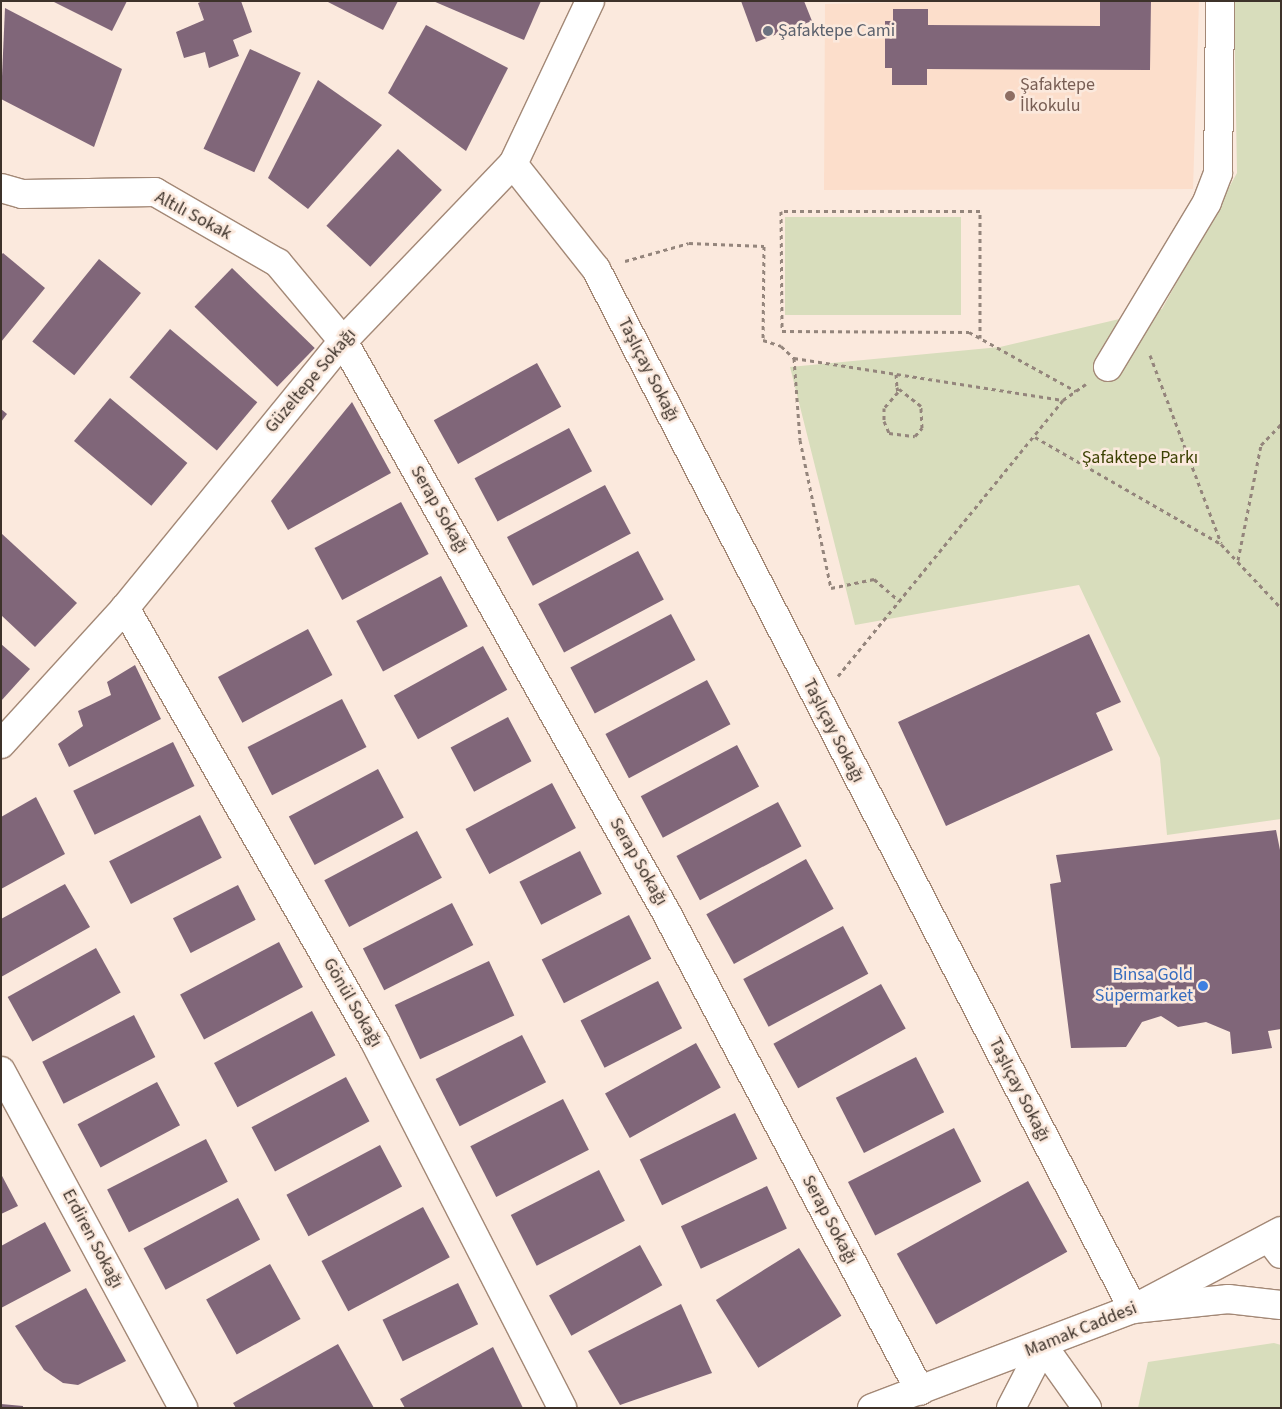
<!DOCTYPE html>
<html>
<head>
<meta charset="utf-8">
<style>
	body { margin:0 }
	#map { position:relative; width:1282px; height:1409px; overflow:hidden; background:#fbe9dd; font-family:"Source Sans 3",sans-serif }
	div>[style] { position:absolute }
	.built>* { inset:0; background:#fcdecb }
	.green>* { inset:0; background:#d8ddbc; transform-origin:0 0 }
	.building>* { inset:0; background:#806679; transform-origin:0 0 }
	.path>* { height:3px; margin-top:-1.5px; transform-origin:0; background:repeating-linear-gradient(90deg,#94857c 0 4px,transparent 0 8px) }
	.roads { filter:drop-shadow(1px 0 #a38876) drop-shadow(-1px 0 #a38876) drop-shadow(0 1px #a38876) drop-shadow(0 -1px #a38876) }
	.minor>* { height:28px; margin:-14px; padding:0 14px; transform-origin:14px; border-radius:14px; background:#fff }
	.major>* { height:28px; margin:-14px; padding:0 14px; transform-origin:14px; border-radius:14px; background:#fff }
	.dots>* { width:14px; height:14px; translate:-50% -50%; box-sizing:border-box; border:2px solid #fbe9dd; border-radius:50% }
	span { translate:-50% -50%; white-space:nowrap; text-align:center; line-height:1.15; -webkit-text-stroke:5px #fbe9dd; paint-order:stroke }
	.worship-label { font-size:18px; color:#5b616d }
	.left { translate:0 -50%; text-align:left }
	.education-label { font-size:18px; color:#785e54 }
	.street-label { font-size:18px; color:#3d322a }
	.park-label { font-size:18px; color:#3c4103 }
	.shop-label { font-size:18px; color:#366cbe }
	.right { translate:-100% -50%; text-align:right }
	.frame { position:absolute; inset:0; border:2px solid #3d322a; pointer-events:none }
</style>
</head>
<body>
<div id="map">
	<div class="built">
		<i style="clip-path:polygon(959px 1px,1199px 1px,1193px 189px,824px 190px,825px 4px)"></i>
	</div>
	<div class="green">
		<i style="clip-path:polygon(1234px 1px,1281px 1px,1281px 819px,1167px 835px,1160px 758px,1079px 585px,855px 625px,790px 367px,1000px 347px,1162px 309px,1237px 173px)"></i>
		<i style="left:961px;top:217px;width:98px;height:176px;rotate:90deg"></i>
		<i style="clip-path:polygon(1274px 1343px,1281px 1345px,1281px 1408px,1138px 1408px,1148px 1362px)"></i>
	</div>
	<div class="building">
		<i style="clip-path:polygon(52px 1px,127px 1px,112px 31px)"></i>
		<i style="clip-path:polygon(203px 1px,241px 1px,252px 32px,233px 40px,239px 56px,209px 68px,205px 52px,184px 58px,176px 32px,204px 20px,198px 3px)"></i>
		<i style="clip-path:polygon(326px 1px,398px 1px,383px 30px)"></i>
		<i style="clip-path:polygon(433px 1px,541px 1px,524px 40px)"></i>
		<i style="clip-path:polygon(741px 1px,804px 1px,812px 21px,756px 42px)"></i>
		<i style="clip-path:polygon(1100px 1px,1151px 1px,1150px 70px,927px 69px,927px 85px,892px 85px,892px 68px,885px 68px,885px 21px,893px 21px,893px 9px,928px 9px,928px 25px,1100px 26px)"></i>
		<i style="clip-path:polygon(5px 8px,122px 69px,94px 147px,1px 99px)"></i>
		<i style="clip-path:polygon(426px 25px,508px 68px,466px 151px,388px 93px)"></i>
		<i style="left:250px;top:49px;width:56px;height:110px;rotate:25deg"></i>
		<i style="clip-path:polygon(318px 80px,382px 125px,308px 209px,268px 178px)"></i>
		<i style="left:398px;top:149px;width:60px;height:105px;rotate:43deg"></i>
		<i style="clip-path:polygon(3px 253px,45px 288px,1px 342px,1px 255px)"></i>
		<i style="left:99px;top:259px;width:54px;height:106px;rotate:39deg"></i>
		<i style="left:232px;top:268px;width:115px;height:54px;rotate:44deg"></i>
		<i style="left:170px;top:329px;width:114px;height:63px;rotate:40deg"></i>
		<i style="left:537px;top:363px;width:50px;height:118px;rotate:61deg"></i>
		<i style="left:110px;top:398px;width:101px;height:56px;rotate:40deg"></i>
		<i style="clip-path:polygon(352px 402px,391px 473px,288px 530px,271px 501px)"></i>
		<i style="clip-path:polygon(1px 409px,7px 414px,1px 422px)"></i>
		<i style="left:569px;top:428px;width:49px;height:107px;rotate:62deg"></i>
		<i style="left:605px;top:485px;width:55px;height:111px;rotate:62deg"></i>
		<i style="left:401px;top:502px;width:59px;height:98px;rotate:62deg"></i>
		<i style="clip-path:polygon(1px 533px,77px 603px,35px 647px,1px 615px)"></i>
		<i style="left:638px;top:551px;width:55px;height:113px;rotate:62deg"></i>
		<i style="left:441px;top:576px;width:57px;height:96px;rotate:62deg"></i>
		<i style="left:671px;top:614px;width:52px;height:114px;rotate:62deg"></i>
		<i style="left:308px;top:629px;width:52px;height:102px;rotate:62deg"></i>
		<i style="clip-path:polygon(1089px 634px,1121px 702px,1096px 713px,1113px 750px,946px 826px,898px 722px)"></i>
		<i style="clip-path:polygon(1px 644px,30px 669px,1px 701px)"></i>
		<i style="left:483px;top:646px;width:50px;height:102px;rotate:61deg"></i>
		<i style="clip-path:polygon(135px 665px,161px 719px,69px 767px,58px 744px,83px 726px,78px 711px,111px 695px,107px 682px)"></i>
		<i style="left:707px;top:680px;width:50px;height:115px;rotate:62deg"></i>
		<i style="left:342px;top:699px;width:54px;height:106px;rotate:63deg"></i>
		<i style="left:508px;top:717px;width:50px;height:65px;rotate:62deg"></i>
		<i style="left:173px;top:742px;width:49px;height:111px;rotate:64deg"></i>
		<i style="left:737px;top:745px;width:47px;height:109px;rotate:62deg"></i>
		<i style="left:378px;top:769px;width:55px;height:101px;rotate:62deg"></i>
		<i style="left:552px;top:783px;width:51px;height:98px;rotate:62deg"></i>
		<i style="clip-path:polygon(36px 797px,65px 854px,1px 889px,1px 817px)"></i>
		<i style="left:778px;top:802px;width:50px;height:115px;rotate:62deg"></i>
		<i style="left:200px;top:815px;width:48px;height:102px;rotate:63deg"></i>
		<i style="clip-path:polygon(1276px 830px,1281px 855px,1281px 1029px,1268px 1031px,1272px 1048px,1232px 1054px,1230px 1032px,1206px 1022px,1178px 1027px,1161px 1016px,1142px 1022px,1126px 1047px,1071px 1048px,1050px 884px,1061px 882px,1056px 855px)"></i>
		<i style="left:417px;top:831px;width:53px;height:105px;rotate:62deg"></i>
		<i style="left:580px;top:851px;width:48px;height:68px;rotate:63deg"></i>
		<i style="left:806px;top:859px;width:57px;height:114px;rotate:61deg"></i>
		<i style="clip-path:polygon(65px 884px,90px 927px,1px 977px,1px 919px)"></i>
		<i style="left:238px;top:885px;width:39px;height:73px;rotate:63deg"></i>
		<i style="left:452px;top:903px;width:47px;height:100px;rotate:63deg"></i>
		<i style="left:629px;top:915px;width:49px;height:98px;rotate:63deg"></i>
		<i style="left:843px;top:926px;width:54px;height:113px;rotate:62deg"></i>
		<i style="left:279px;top:942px;width:51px;height:112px;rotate:62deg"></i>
		<i style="left:96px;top:948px;width:51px;height:101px;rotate:61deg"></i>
		<i style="left:489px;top:961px;width:60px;height:104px;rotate:65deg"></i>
		<i style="left:658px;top:981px;width:53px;height:87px;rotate:63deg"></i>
		<i style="left:881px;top:984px;width:51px;height:123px;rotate:61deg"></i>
		<i style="left:312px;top:1011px;width:50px;height:111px;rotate:62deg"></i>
		<i style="left:134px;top:1015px;width:47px;height:103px;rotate:63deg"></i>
		<i style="left:522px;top:1035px;width:53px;height:97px;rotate:63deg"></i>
		<i style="left:696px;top:1043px;width:51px;height:104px;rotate:61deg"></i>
		<i style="left:916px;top:1057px;width:62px;height:90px;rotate:63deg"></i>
		<i style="left:346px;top:1077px;width:50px;height:107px;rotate:62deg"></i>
		<i style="left:157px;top:1082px;width:49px;height:90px;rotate:62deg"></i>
		<i style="left:563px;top:1099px;width:57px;height:104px;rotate:63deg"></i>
		<i style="left:735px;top:1113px;width:51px;height:106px;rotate:64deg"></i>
		<i style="left:954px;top:1128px;width:60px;height:119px;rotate:63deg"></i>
		<i style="left:206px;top:1139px;width:48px;height:111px;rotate:63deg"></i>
		<i style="left:380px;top:1145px;width:47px;height:106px;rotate:62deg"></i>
		<i style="left:599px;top:1170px;width:57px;height:99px;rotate:63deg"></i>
		<i style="clip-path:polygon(1px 1174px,18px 1206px,1px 1214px)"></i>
		<i style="left:1028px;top:1181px;width:81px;height:150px;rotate:61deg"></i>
		<i style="left:767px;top:1186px;width:47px;height:95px;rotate:65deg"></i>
		<i style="left:238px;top:1198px;width:47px;height:107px;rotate:62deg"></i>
		<i style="left:423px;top:1207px;width:57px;height:115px;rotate:62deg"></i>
		<i style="clip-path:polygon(45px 1222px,71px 1271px,1px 1308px,1px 1246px)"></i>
		<i style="left:640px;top:1245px;width:46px;height:104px;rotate:61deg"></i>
		<i style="left:799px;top:1248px;width:80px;height:98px;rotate:58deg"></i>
		<i style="left:270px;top:1264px;width:63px;height:73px;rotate:61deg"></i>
		<i style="left:458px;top:1283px;width:46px;height:84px;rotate:64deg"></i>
		<i style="clip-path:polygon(86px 1288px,126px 1361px,78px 1385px,63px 1383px,44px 1370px,15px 1326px)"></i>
		<i style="clip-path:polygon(681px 1304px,712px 1373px,620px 1405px,588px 1351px)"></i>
		<i style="clip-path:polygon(338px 1344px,374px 1408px,236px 1408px,233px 1403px)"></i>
		<i style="clip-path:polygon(493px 1347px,523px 1408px,405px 1408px,400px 1399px)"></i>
		<i style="clip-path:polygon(1px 1404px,23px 1406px,23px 1408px,1px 1408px)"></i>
	</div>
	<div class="path">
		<i style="left:625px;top:261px;width:66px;rotate:-15.7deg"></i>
		<i style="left:689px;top:243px;width:75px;rotate:2.3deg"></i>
		<i style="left:764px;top:246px;width:94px;rotate:90.6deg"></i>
		<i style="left:763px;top:340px;width:19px;rotate:18deg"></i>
		<i style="left:781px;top:346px;width:18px;rotate:43deg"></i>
		<i style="left:794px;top:358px;width:82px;rotate:85.8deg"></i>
		<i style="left:800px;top:440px;width:151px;rotate:78.2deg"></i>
		<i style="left:831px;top:588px;width:44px;rotate:-11.8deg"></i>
		<i style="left:874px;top:579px;width:33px;rotate:41deg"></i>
		<i style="left:980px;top:338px;width:127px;rotate:-90deg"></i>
		<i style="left:980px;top:211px;width:199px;rotate:180deg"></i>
		<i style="left:781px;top:211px;width:120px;rotate:89.5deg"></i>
		<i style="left:782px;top:331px;width:187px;rotate:0.3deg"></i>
		<i style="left:969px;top:332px;width:122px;rotate:28.9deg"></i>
		<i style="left:1150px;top:355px;width:201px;rotate:69.3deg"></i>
		<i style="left:794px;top:358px;width:272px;rotate:8.9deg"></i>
		<i style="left:896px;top:374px;width:13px;rotate:86deg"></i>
		<i style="left:897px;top:387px;width:5px;rotate:79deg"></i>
		<i style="left:898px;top:392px;width:21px;rotate:131deg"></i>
		<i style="left:884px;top:408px;width:13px;rotate:90deg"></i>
		<i style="left:884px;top:421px;width:13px;rotate:67deg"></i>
		<i style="left:889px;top:433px;width:26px;rotate:7deg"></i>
		<i style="left:915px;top:436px;width:11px;rotate:-49deg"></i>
		<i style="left:922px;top:428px;width:22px;rotate:-93deg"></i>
		<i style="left:921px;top:406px;width:31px;rotate:-142deg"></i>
		<i style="left:1035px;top:437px;width:215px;rotate:29.9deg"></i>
		<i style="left:1221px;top:544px;width:88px;rotate:46.8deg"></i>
		<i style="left:1238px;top:560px;width:117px;rotate:-78.7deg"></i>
		<i style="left:1261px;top:445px;width:29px;rotate:-46deg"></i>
		<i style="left:838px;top:676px;width:356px;rotate:-50.8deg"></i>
		<i style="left:1063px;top:400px;width:28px;rotate:-35deg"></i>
	</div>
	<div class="roads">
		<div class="minor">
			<i style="left:513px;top:164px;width:134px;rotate:51.7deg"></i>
			<i style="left:596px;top:269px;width:1170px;rotate:62.69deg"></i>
			<i style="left:1133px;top:1309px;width:96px;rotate:-6deg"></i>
			<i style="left:1228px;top:1299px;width:53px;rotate:6.5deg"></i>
			<i style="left:1px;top:188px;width:22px;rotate:16deg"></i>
			<i style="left:22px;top:194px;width:133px;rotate:-0.9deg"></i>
			<i style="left:155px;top:192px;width:142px;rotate:30deg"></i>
			<i style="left:278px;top:263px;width:102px;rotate:50.2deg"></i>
			<i style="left:343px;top:341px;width:656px;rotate:60.5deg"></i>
			<i style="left:666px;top:912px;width:542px;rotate:62.06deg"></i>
			<i style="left:1108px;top:367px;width:192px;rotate:-59deg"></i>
			<i style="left:1207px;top:202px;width:31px;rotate:-69deg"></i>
			<i style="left:1218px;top:173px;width:172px;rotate:-89.3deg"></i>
			<i style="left:125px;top:608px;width:501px;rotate:60.06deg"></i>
			<i style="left:375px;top:1042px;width:411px;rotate:62.9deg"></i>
			<i style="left:1px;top:744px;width:184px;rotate:-47.6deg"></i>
			<i style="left:125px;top:608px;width:345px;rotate:-50.8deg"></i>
			<i style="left:343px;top:341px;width:245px;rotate:-46.2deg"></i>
			<i style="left:513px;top:164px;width:180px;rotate:-64.7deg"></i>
			<i style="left:1px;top:1071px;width:383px;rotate:61.6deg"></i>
			<i style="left:1269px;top:1238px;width:20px;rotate:53deg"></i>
			<i style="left:1011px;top:1408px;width:70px;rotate:-62.7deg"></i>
			<i style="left:1043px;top:1346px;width:76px;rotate:54.6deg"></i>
		</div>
		<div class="major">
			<i style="left:872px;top:1408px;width:279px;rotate:-20.8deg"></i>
			<i style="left:1133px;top:1309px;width:167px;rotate:-27.8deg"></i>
		</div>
	</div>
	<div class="dots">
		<i style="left:768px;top:31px;background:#6b7280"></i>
		<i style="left:1010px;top:96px;background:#8d6e63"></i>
		<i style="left:1203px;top:986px;background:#3f7fe0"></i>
	</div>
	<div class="worship-label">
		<span class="left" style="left:778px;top:31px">Şafaktepe Cami</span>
	</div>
	<div class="education-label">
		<span class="left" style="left:1020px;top:96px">Şafaktepe<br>İlkokulu</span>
	</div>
	<div class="street-label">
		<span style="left:193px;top:216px;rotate:28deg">Altılı Sokak</span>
		<span style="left:648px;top:370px;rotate:63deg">Taşlıçay Sokağı</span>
		<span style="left:311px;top:381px;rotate:-50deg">Güzeltepe Sokağı</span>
		<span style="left:439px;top:510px;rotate:60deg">Serap Sokağı</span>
		<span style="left:833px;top:731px;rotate:63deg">Taşlıçay Sokağı</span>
		<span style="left:638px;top:862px;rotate:60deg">Serap Sokağı</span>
		<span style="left:352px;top:1003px;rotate:60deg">Gönül Sokağı</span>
		<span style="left:1019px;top:1090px;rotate:63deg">Taşlıçay Sokağı</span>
		<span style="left:829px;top:1220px;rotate:62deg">Serap Sokağı</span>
		<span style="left:92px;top:1239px;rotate:62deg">Erdiren Sokağı</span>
		<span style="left:1081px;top:1330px;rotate:-22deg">Mamak Caddesi</span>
	</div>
	<div class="park-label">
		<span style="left:1140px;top:458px">Şafaktepe Parkı</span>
	</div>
	<div class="shop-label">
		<span class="right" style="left:1193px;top:986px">Binsa Gold<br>Süpermarket</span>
	</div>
	<div class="frame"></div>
</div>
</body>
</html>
